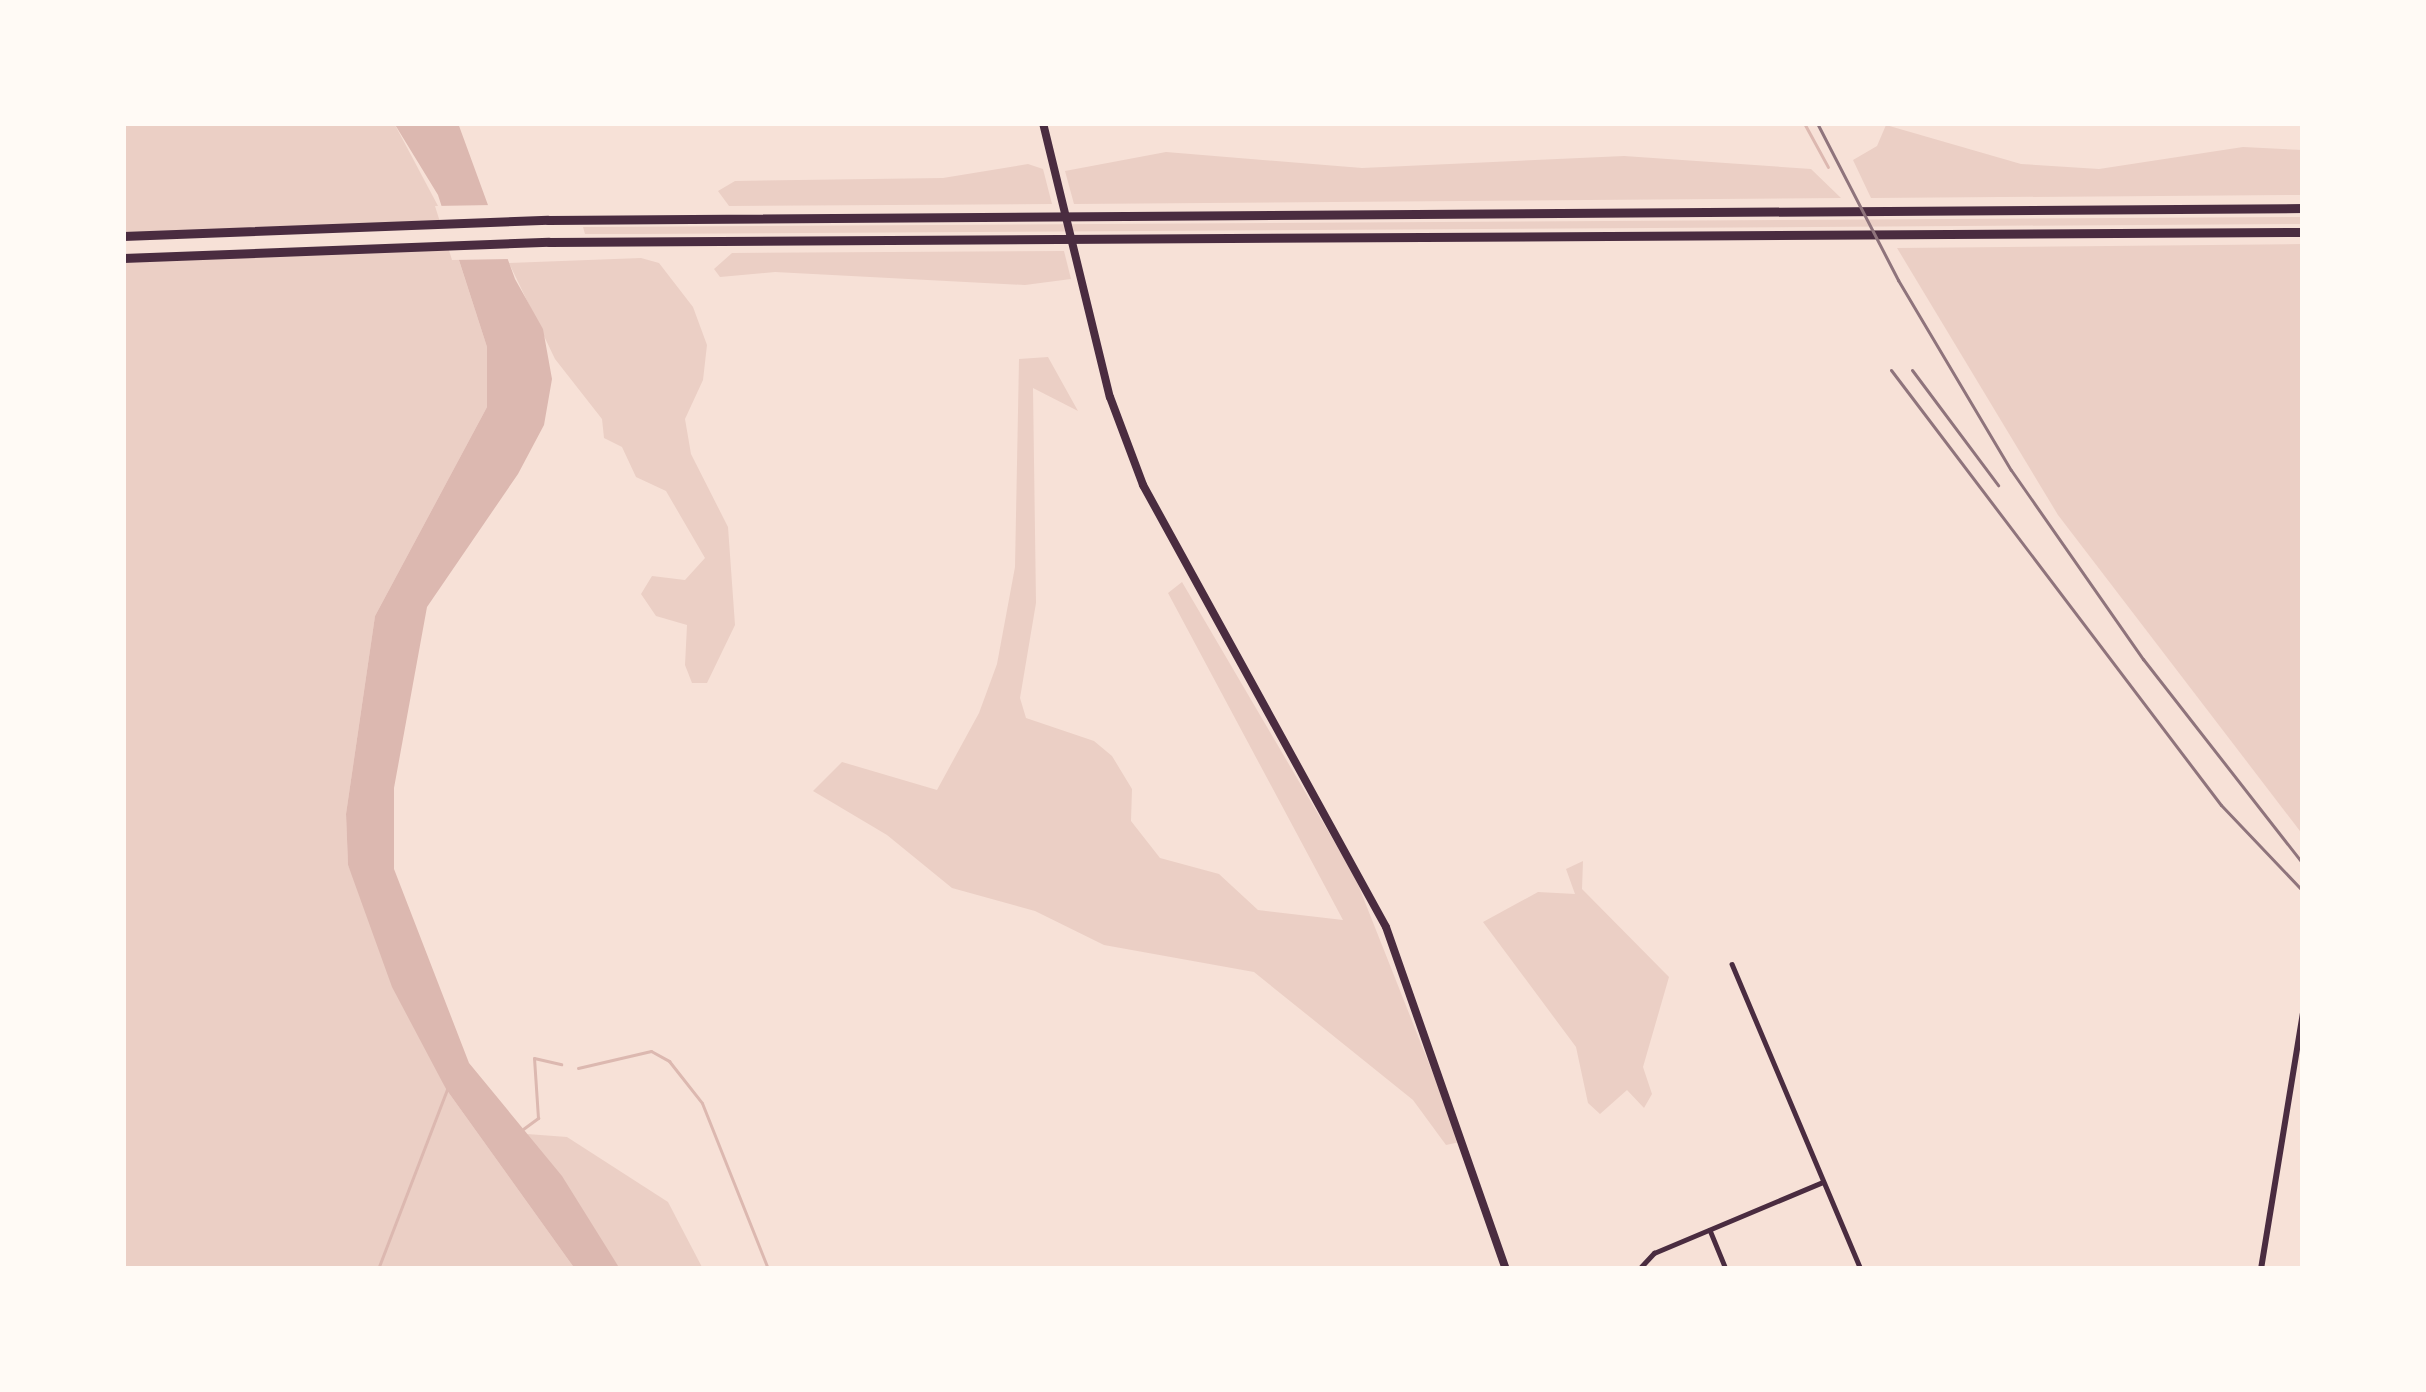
<!DOCTYPE html>
<html>
<head>
<meta charset="utf-8">
<style>
	body { margin:0 }
	#map { position:relative; width:2426px; height:1392px; overflow:hidden; background:#f7e1d7; font-family:"Alegreya Sans",sans-serif }
	div>[style] { position:absolute }
	.green>* { inset:0; background:#ebcfc5 }
	.water>* { inset:0; background:#dcb8b0 }
	.pier>* { inset:0; background:#f7e1d7 }
	.stream>* { height:3px; margin:-1.5px; padding:0 1.5px; transform-origin:1.5px; border-radius:1.5px; background:#dcb8b0 }
	.minor>* { height:4.5px; margin:-2.25px; padding:0 2.25px; transform-origin:2.25px; border-radius:2.25px; background:#4a2c40 }
	.tertiary>* { height:6px; margin:-3px; padding:0 3px; transform-origin:3px; border-radius:3px; background:#4a2c40 }
	.secondary>* { height:8px; margin:-4px; padding:0 4px; transform-origin:4px; border-radius:4px; background:#4a2c40 }
	.motorway>* { height:9px; margin:-4.5px; padding:0 4.5px; transform-origin:4.5px; border-radius:4.5px; background:#4a2c40 }
	.rail>* { height:3px; margin:-1.5px; padding:0 1.5px; transform-origin:1.5px; border-radius:1.5px; background:#8f747c }
	span { translate:-50% -50%; white-space:nowrap; text-align:center; line-height:1.15; -webkit-text-stroke:12px #fffaf5; paint-order:stroke }
	.frame { position:absolute; inset:0; border:126px solid #fffaf5; pointer-events:none }
</style>
</head>
<body>
<div id="map">
	<div class="green">
		<i style="clip-path:polygon(123px 123px,394px 123px,446px 221px,123px 235px)"></i>
		<i style="clip-path:polygon(1886px 125px,2021px 164px,2099px 169px,2243px 147px,2303px 150px,2303px 195px,1871px 198px,1853px 160px,1877px 146px)"></i>
		<i style="clip-path:polygon(1166px 152px,1362px 168px,1624px 156px,1811px 169px,1841px 198px,1074px 204px,1065px 171px)"></i>
		<i style="clip-path:polygon(1028px 164px,1043px 169px,1052px 204px,729px 206px,718px 191px,735px 181px,943px 178px)"></i>
		<i style="clip-path:polygon(2303px 217px,2303px 224px,638px 234px,585px 234px,583px 227px)"></i>
		<i style="clip-path:polygon(2303px 244px,2303px 835px,2058px 515px,1897px 248px)"></i>
		<i style="clip-path:polygon(454px 245px,487px 347px,487px 407px,375px 616px,346px 814px,348px 865px,446px 1089px,575px 1269px,123px 1269px,123px 258px)"></i>
		<i style="clip-path:polygon(1064px 251px,1071px 279px,1025px 285px,775px 272px,720px 277px,714px 269px,732px 253px)"></i>
		<i style="clip-path:polygon(641px 258px,659px 263px,693px 307px,707px 345px,703px 380px,685px 419px,691px 454px,728px 527px,735px 625px,707px 683px,692px 683px,685px 665px,687px 625px,656px 616px,641px 594px,652px 576px,685px 580px,705px 558px,666px 491px,636px 477px,622px 447px,604px 438px,602px 419px,555px 359px,509px 263px)"></i>
		<i style="clip-path:polygon(1048px 357px,1078px 411px,1033px 388px,1036px 603px,1020px 698px,1026px 718px,1094px 741px,1112px 756px,1132px 789px,1131px 821px,1160px 858px,1219px 874px,1258px 910px,1343px 920px,1168px 593px,1182px 582px,1355px 877px,1460px 1142px,1446px 1145px,1413px 1100px,1254px 972px,1104px 945px,1035px 911px,952px 888px,887px 835px,813px 791px,842px 762px,937px 790px,979px 713px,997px 664px,1015px 567px,1019px 359px)"></i>
		<i style="clip-path:polygon(1583px 861px,1582px 889px,1669px 977px,1643px 1067px,1652px 1094px,1644px 1108px,1627px 1090px,1600px 1114px,1588px 1103px,1576px 1047px,1483px 922px,1538px 892px,1575px 894px,1566px 869px)"></i>
		<i style="clip-path:polygon(527px 1134px,567px 1137px,668px 1202px,703px 1269px,620px 1269px)"></i>
	</div>
	<div class="water">
		<i style="clip-path:polygon(394px 123px,458px 123px,515px 279px,543px 329px,552px 379px,544px 425px,518px 474px,427px 607px,394px 788px,394px 869px,469px 1063px,562px 1176px,620px 1269px,575px 1269px,446px 1089px,392px 987px,348px 865px,346px 814px,375px 616px,487px 407px,487px 347px,438px 195px)"></i>
	</div>
	<div class="pier">
		<i style="clip-path:polygon(493px 205px,514px 259px,452px 260px,435px 206px)"></i>
	</div>
	<div class="stream">
		<i style="left:1804px;top:123px;width:50px;rotate:61.4deg"></i>
		<i style="left:578px;top:1068px;width:75px;rotate:-13.1deg"></i>
		<i style="left:651px;top:1051px;width:21px;rotate:29deg"></i>
		<i style="left:669px;top:1061px;width:53px;rotate:51.8deg"></i>
		<i style="left:702px;top:1103px;width:179px;rotate:68.3deg"></i>
		<i style="left:523px;top:1129px;width:19px;rotate:-36deg"></i>
		<i style="left:538px;top:1118px;width:60px;rotate:-93.8deg"></i>
		<i style="left:534px;top:1058px;width:28px;rotate:13deg"></i>
		<i style="left:378px;top:1269px;width:195px;rotate:-69deg"></i>
	</div>
	<div class="minor">
		<i style="left:1732px;top:964px;width:331px;rotate:67.1deg"></i>
		<i style="left:1710px;top:1230px;width:42px;rotate:67.7deg"></i>
		<i style="left:1639px;top:1269px;width:22px;rotate:-47deg"></i>
		<i style="left:1654px;top:1253px;width:183px;rotate:-22.8deg"></i>
	</div>
	<div class="tertiary">
		<i style="left:2261px;top:1269px;width:259px;rotate:-80.7deg"></i>
	</div>
	<div class="secondary">
		<i style="left:1043px;top:123px;width:282px;rotate:76.3deg"></i>
		<i style="left:1110px;top:397px;width:94px;rotate:69.4deg"></i>
		<i style="left:1143px;top:485px;width:504px;rotate:61.2deg"></i>
		<i style="left:1386px;top:927px;width:362px;rotate:70.7deg"></i>
	</div>
	<div class="motorway">
		<i style="left:123px;top:236px;width:425px;rotate:-2.2deg"></i>
		<i style="left:548px;top:220px;width:1755px;rotate:-0.39deg"></i>
		<i style="left:123px;top:258px;width:426px;rotate:-2.2deg"></i>
		<i style="left:549px;top:242px;width:1754px;rotate:-0.33deg"></i>
	</div>
	<div class="rail">
		<i style="left:1817px;top:123px;width:177px;rotate:62.7deg"></i>
		<i style="left:1898px;top:280px;width:221px;rotate:59.3deg"></i>
		<i style="left:2011px;top:470px;width:231px;rotate:55.1deg"></i>
		<i style="left:2143px;top:659px;width:260px;rotate:52deg"></i>
		<i style="left:1891px;top:370px;width:546px;rotate:52.82deg"></i>
		<i style="left:2221px;top:805px;width:119px;rotate:46.4deg"></i>
		<i style="left:1912px;top:370px;width:144px;rotate:53.2deg"></i>
	</div>
	<div class="frame"></div>
</div>
</body>
</html>
